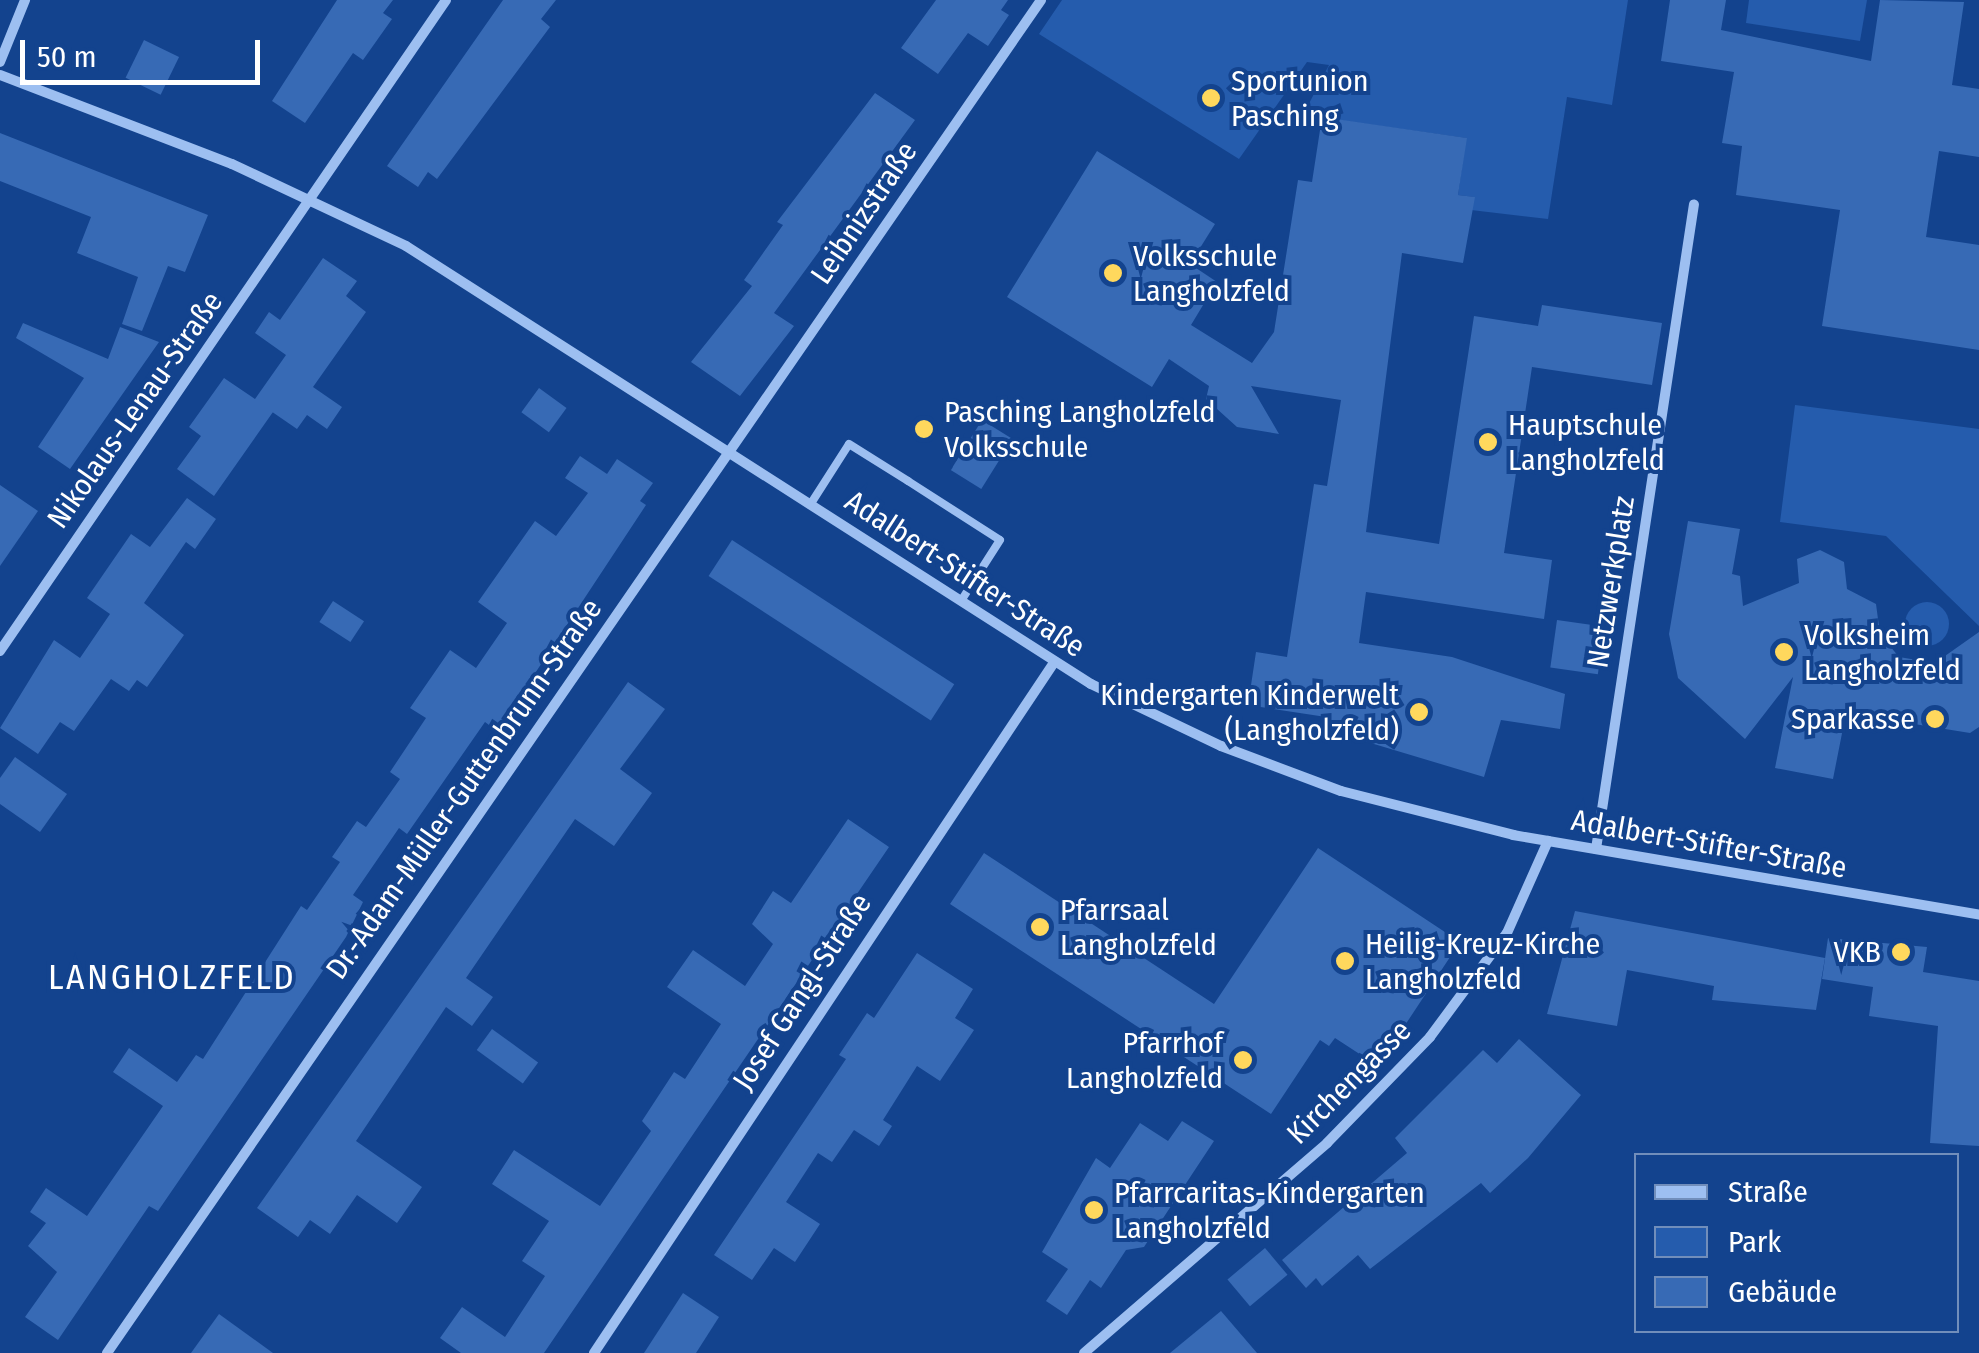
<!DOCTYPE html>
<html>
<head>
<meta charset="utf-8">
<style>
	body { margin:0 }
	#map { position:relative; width:1979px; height:1353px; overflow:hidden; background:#13438e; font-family:"Fira Sans Condensed",sans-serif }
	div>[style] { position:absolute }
	.green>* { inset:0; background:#255cad }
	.round { border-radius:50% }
	.building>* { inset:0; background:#376ab5; transform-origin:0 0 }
	.lane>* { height:8px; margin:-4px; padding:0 4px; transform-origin:4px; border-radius:4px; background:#9dbff1 }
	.street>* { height:10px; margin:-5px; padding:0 5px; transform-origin:5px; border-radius:5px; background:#9dbff1 }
	.dots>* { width:28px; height:28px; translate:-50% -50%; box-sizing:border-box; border:5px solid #13438e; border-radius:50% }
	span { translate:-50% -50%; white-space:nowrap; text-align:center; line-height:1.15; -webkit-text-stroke:8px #13438e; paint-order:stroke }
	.poi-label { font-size:30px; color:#fff }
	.left { translate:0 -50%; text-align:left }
	.right { translate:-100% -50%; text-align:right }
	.street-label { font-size:30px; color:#fff }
	.quarter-label { font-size:35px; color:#fff; letter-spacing:2.5px }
	.legend { position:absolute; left:1634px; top:1153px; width:325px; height:180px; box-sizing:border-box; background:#13438e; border:2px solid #718ebb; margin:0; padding:12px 18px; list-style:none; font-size:30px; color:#fff }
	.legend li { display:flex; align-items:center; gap:20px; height:50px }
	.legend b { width:50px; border:2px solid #718ebb }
	.scale { position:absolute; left:20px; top:40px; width:240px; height:45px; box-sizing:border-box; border:5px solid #fff; border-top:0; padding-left:12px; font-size:30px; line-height:35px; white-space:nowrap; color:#fff; -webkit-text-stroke:8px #13438e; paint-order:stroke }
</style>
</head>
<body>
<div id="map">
	<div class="green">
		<i style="clip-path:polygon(1062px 0,1628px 0,1612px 105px,1567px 97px,1548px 219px,1471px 210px,1474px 197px,1458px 195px,1466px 138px,1303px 115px,1329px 65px,1307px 62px,1239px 159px,1039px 34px)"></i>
		<i style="clip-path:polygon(1749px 0,1867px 0,1860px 41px,1746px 23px)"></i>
		<i style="clip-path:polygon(1795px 405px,1979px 429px,1979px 626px,1886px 536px,1780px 522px)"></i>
		<i class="round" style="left:1905px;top:602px;width:44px;height:44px"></i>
	</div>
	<div class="building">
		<i style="clip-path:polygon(337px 0,393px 0,383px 13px,392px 19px,363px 60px,353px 53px,305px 123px,272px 101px)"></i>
		<i style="clip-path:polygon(503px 0,556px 0,541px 19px,550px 27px,437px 179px,428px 172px,418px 187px,387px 166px)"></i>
		<i style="clip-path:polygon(936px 0,1008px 0,1001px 10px,1009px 15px,988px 46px,968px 33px,938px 74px,901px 48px)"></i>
		<i style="clip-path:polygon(1670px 0,1726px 0,1721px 30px,1871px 61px,1880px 0,1964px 2px,1952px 85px,1979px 89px,1979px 157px,1939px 151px,1926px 237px,1979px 245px,1979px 350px,1822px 326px,1840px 210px,1736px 195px,1742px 146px,1722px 143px,1734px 72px,1661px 61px)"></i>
		<i style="left:144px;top:40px;width:39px;height:42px;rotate:26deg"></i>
		<i style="clip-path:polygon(875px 93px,915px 120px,774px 313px,794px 326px,740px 396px,691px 362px,752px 286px,744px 280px,783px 225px,777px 222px)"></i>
		<i style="clip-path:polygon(1322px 117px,1467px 138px,1458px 195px,1475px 197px,1463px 263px,1402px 253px,1366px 532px,1439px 544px,1474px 316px,1538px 326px,1542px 305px,1662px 323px,1652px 385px,1532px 367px,1504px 553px,1552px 560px,1544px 619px,1366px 592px,1359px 643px,1452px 657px,1565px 694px,1560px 729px,1501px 720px,1484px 777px,1324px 729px,1326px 717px,1248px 705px,1256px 652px,1287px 657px,1314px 484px,1327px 486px,1341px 400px,1251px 386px,1279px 434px,1237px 427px,1206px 399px,1209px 386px,1169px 359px,1152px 387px,1007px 297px,1097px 151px,1215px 224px,1190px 264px,1217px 282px,1191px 325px,1252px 363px,1274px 332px,1298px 180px,1312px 182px)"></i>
		<i style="clip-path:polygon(0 133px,208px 215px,185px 272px,168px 266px,142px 331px,122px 324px,138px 277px,77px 253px,91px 217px,0 181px)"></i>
		<i style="clip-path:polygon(323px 258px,357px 281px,346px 296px,366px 312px,313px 387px,342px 407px,327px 429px,307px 415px,297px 429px,265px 407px,273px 412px,214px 496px,177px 469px,201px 436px,189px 427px,224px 378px,255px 399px,286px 355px,255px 333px,269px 312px,280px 320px)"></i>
		<i style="clip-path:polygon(23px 323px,108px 359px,120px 327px,159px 342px,70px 469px,38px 447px,84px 378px,16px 338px)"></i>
		<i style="left:539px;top:388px;width:34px;height:30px;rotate:36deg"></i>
		<i style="left:982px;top:420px;width:36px;height:59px;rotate:32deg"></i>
		<i style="clip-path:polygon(580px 456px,607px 474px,617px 459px,653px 483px,640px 501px,646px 505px,497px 731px,485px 722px,407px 834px,399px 828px,353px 895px,363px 902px,346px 937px,158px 1211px,149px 1206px,58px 1340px,25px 1317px,57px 1272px,28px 1246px,46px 1223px,30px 1212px,46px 1188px,87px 1216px,163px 1106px,113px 1072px,129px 1048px,177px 1082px,196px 1055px,203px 1059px,301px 906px,307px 910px,340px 862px,332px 857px,357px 821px,366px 827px,400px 779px,390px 772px,426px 718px,410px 708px,450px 650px,476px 668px,507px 623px,478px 602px,535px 521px,556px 536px,588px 493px,565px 478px)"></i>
		<i style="clip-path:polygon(0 485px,38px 511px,0 566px)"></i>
		<i style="clip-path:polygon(187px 498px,216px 519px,195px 549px,186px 542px,144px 603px,184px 635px,147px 687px,137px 680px,129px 691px,111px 679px,74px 731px,60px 722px,38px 754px,0 728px,54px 640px,80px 658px,110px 614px,87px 598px,131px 534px,150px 547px)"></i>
		<i style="clip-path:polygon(1688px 521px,1740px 529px,1732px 574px,1740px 576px,1743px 606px,1799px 583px,1797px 559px,1820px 550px,1844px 562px,1847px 589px,1876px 604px,1880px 634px,1899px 657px,1935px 663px,1979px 632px,1979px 727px,1970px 733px,1846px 713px,1833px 779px,1775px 768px,1793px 677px,1745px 739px,1678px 678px,1669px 634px)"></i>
		<i style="left:732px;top:540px;width:265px;height:43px;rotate:33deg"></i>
		<i style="left:333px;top:601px;width:37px;height:25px;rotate:33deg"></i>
		<i style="left:1557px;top:620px;width:48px;height:48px;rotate:8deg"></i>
		<i style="clip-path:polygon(628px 682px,665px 709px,620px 769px,652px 793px,614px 846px,575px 819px,466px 978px,493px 997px,472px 1026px,446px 1007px,356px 1141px,422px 1187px,397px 1223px,357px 1195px,330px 1234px,310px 1220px,298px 1237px,257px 1208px)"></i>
		<i style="clip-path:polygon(15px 757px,67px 794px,40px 832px,0 804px,0 778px)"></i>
		<i style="clip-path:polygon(848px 819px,889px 847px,544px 1353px,461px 1353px,440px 1338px,462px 1307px,505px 1337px,545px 1276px,522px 1261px,549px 1221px,492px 1184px,514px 1150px,600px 1206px,651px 1131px,642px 1121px,674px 1072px,685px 1079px,721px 1024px,667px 987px,693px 950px,745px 986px,773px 944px,752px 924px,773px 891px,791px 903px)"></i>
		<i style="clip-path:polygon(1318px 848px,1460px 942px,1378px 1066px,1335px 1038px,1329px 1046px,1320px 1040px,1271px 1114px,950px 904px,984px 853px,1214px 1004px)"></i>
		<i style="clip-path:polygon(1575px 911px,1825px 958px,1816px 1010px,1712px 1000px,1714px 986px,1627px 970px,1617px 1026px,1547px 1014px)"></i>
		<i style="clip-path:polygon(1828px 938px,1927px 947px,1923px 972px,1979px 981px,1979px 1146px,1930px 1143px,1938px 1026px,1869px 1016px,1873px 987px,1822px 979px)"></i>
		<i style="clip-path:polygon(917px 953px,973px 989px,955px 1018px,974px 1030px,940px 1081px,917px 1066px,883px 1120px,892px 1126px,879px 1146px,854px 1130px,832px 1162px,818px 1153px,786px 1202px,820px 1224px,795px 1262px,774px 1248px,752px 1280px,714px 1255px,846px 1059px,839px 1055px,867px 1013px,874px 1018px)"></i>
		<i style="left:492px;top:1029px;width:57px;height:26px;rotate:36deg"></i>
		<i style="clip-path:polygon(1519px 1039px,1581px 1095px,1528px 1158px,1490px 1193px,1481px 1183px,1370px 1269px,1358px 1255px,1322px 1286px,1316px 1278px,1306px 1288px,1282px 1260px,1407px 1153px,1395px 1138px,1483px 1050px,1497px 1063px)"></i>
		<i style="clip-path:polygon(1182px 1121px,1214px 1141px,1144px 1247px,1126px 1250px,1101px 1288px,1090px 1280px,1067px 1315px,1046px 1301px,1068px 1269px,1042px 1252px,1096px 1158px,1110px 1168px,1140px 1123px,1168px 1141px)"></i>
		<i style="left:1265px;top:1248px;width:35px;height:49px;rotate:50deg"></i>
		<i style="clip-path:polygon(683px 1293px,719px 1317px,696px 1353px,644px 1353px)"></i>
		<i style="clip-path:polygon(1221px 1311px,1257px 1353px,1170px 1353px)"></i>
		<i style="clip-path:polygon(219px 1314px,273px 1353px,191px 1353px)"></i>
	</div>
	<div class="lane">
		<i style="left:810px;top:505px;width:72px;rotate:-57.4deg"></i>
		<i style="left:849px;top:444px;width:70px;rotate:32.1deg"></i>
		<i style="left:908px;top:481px;width:109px;rotate:32.7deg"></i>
		<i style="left:1000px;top:540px;width:72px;rotate:122.6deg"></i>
	</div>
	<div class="street">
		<i style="left:0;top:62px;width:67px;rotate:-68deg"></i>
		<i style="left:0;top:75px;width:248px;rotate:21deg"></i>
		<i style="left:232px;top:164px;width:192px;rotate:25.2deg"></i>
		<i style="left:406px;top:246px;width:813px;rotate:32.6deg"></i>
		<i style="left:1091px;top:684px;width:144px;rotate:25.5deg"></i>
		<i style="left:1221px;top:746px;width:128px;rotate:20.6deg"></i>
		<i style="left:1341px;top:791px;width:178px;rotate:14.3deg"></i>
		<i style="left:1513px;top:835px;width:473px;rotate:9.7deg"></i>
		<i style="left:0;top:651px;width:789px;rotate:-55.58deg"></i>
		<i style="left:1596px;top:849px;width:652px;rotate:-81.36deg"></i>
		<i style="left:107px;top:1353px;width:1644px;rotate:-55.38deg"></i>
		<i style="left:594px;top:1353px;width:831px;rotate:-56.33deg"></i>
		<i style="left:1084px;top:1353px;width:321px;rotate:-40.8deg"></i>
		<i style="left:1327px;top:1143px;width:148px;rotate:-45.8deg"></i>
		<i style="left:1430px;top:1037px;width:129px;rotate:-53.5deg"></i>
		<i style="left:1507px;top:933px;width:101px;rotate:-66deg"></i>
	</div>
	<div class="dots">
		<i style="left:1211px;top:98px;background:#ffd85d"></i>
		<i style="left:1113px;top:273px;background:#ffd85d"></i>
		<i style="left:924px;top:429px;background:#ffd85d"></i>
		<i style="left:1488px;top:442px;background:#ffd85d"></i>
		<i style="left:1784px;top:652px;background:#ffd85d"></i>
		<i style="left:1419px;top:712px;background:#ffd85d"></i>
		<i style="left:1935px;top:719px;background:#ffd85d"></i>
		<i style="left:1040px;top:927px;background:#ffd85d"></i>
		<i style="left:1901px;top:952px;background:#ffd85d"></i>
		<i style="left:1345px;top:961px;background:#ffd85d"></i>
		<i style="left:1243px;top:1060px;background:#ffd85d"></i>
		<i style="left:1094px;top:1210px;background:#ffd85d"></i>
	</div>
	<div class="poi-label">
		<span class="left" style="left:1231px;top:98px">Sportunion<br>Pasching</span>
		<span class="left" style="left:1133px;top:273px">Volksschule<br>Langholzfeld</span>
		<span class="left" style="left:944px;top:429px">Pasching Langholzfeld<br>Volksschule</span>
		<span class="left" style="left:1508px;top:442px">Hauptschule<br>Langholzfeld</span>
		<span class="left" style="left:1804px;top:652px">Volksheim<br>Langholzfeld</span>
		<span class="right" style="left:1399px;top:712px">Kindergarten Kinderwelt<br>(Langholzfeld)</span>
		<span class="right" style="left:1915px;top:719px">Sparkasse</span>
		<span class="left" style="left:1060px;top:927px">Pfarrsaal<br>Langholzfeld</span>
		<span class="left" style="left:1365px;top:961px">Heilig-Kreuz-Kirche<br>Langholzfeld</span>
		<span class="right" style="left:1881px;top:952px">VKB</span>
		<span class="right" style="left:1223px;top:1060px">Pfarrhof<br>Langholzfeld</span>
		<span class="left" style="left:1114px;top:1210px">Pfarrcaritas-Kindergarten<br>Langholzfeld</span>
	</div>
	<div class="street-label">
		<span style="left:864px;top:213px;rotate:-56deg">Leibnizstraße</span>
		<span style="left:135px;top:410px;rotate:-55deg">Nikolaus-Lenau-Straße</span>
		<span style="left:965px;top:574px;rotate:33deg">Adalbert-Stifter-Straße</span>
		<span style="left:1611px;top:582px;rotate:-81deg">Netzwerkplatz</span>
		<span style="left:464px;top:789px;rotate:-55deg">Dr.-Adam-Müller-Guttenbrunn-Straße</span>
		<span style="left:1709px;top:844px;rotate:10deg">Adalbert-Stifter-Straße</span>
		<span style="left:802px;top:992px;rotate:-57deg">Josef Gangl-Straße</span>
		<span style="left:1349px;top:1082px;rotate:-45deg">Kirchengasse</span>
	</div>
	<div class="quarter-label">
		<span style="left:172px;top:977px">LANGHOLZFELD</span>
	</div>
	<ul class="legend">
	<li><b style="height:12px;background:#9dbff1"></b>Straße</li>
	<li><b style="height:28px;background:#255cad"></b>Park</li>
	<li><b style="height:28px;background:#376ab5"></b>Gebäude</li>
	</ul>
	<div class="scale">50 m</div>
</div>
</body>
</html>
